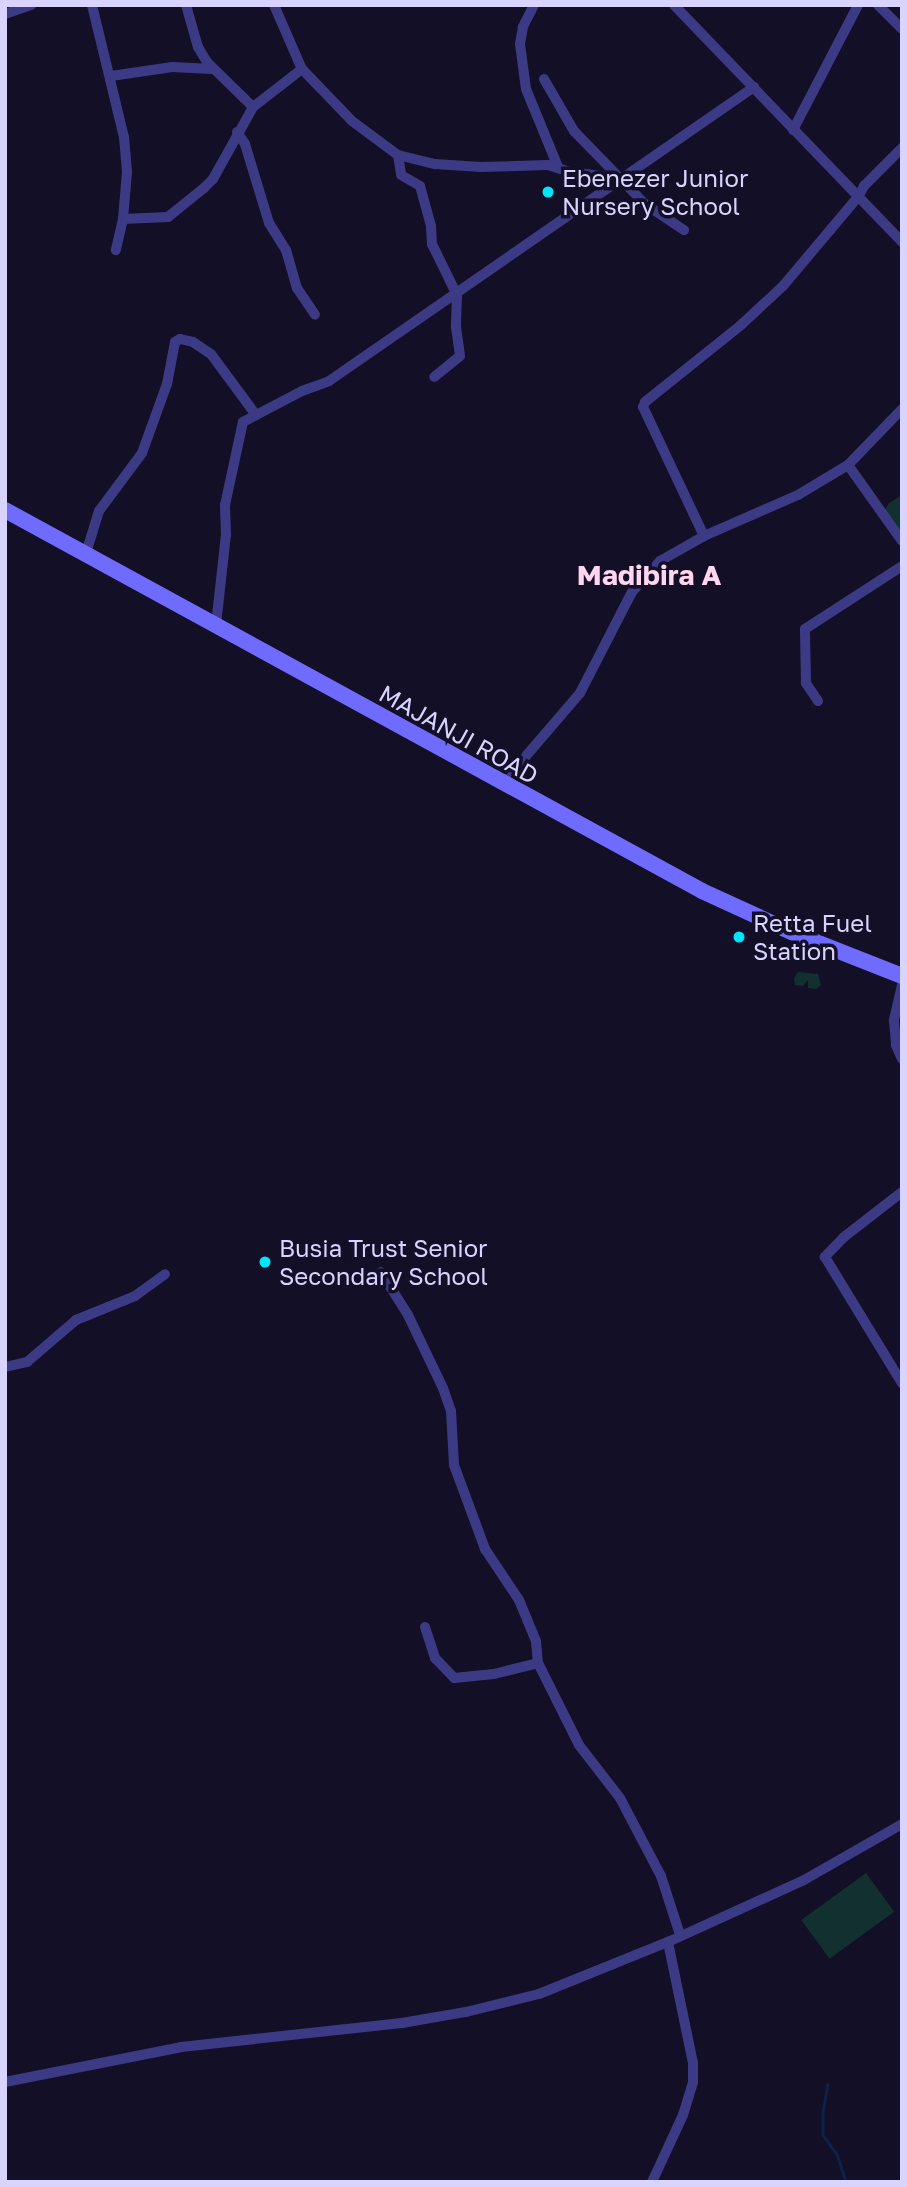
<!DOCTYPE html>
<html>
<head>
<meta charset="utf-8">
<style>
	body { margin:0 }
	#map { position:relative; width:907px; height:2187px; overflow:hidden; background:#130f26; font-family:"Golos Text",sans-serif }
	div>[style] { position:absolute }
	.green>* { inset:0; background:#12302f; transform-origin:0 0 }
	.stream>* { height:2.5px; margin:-1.25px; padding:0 1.25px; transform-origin:1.25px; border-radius:1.25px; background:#0c2248 }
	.minor>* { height:10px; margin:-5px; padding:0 5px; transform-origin:5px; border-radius:5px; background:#3d3a85 }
	.secondary>* { height:16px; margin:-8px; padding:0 8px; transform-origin:8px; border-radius:8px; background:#6f6bff }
	.dots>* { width:19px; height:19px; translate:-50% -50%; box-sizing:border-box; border:4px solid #130f26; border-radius:50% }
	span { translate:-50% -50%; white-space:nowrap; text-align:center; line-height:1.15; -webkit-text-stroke:7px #130f26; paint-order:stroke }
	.poi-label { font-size:24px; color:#d9d4ff }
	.left { translate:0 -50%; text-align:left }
	.street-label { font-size:24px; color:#d9d4ff }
	.quarter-label { font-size:28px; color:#ffd6f0; font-weight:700 }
	.frame { position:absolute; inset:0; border:7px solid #d9d4ff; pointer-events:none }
</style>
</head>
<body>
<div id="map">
	<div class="green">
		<i style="clip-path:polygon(902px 495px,902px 534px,885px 510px,889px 503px)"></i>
		<i style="clip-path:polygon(798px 972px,818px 974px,821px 985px,816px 989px,808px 988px,808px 980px,803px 986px,795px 985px,794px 978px)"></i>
		<i style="left:866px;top:1873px;width:48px;height:80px;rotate:54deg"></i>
	</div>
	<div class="stream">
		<i style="left:828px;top:2084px;width:29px;rotate:100deg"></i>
		<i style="left:823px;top:2113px;width:22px;rotate:90deg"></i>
		<i style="left:823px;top:2135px;width:24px;rotate:54deg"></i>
		<i style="left:837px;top:2154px;width:29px;rotate:72deg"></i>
	</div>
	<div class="minor">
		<i style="left:92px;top:5px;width:136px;rotate:76.4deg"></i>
		<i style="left:124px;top:137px;width:35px;rotate:85deg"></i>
		<i style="left:127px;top:172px;width:47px;rotate:94.9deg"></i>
		<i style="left:123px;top:219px;width:32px;rotate:103deg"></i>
		<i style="left:186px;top:5px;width:44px;rotate:74.1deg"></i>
		<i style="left:198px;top:47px;width:17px;rotate:59deg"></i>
		<i style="left:207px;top:62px;width:64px;rotate:44.4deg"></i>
		<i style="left:274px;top:5px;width:70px;rotate:66.4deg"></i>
		<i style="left:302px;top:69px;width:72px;rotate:46.1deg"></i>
		<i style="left:352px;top:121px;width:57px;rotate:36.5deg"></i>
		<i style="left:398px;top:155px;width:38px;rotate:14deg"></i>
		<i style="left:435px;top:164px;width:46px;rotate:3.7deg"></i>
		<i style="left:481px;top:167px;width:67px;rotate:-1.7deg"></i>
		<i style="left:548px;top:165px;width:23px;rotate:18deg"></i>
		<i style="left:570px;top:172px;width:48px;rotate:7.1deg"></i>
		<i style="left:534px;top:5px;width:25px;rotate:117deg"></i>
		<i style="left:523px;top:27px;width:17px;rotate:100deg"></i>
		<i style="left:520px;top:44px;width:45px;rotate:82.4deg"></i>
		<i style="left:526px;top:89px;width:84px;rotate:67.7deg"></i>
		<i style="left:674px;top:5px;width:329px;rotate:46.1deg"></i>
		<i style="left:878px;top:5px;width:34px;rotate:45deg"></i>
		<i style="left:5px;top:14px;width:28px;rotate:-19deg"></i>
		<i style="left:111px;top:76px;width:62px;rotate:-8.4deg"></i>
		<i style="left:172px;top:67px;width:40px;rotate:2.9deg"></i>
		<i style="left:544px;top:79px;width:60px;rotate:60deg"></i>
		<i style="left:574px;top:131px;width:102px;rotate:45.8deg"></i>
		<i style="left:645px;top:204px;width:47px;rotate:33.7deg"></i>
		<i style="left:793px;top:130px;width:141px;rotate:-62.5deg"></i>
		<i style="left:237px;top:132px;width:14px;rotate:56deg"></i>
		<i style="left:245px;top:144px;width:83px;rotate:73.1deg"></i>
		<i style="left:269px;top:223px;width:32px;rotate:58deg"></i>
		<i style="left:286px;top:250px;width:40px;rotate:74deg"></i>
		<i style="left:297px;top:288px;width:32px;rotate:56deg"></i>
		<i style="left:398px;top:155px;width:20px;rotate:81deg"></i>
		<i style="left:401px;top:175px;width:22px;rotate:30deg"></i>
		<i style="left:420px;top:186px;width:41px;rotate:74.6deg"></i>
		<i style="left:431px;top:226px;width:18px;rotate:87deg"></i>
		<i style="left:432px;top:244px;width:57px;rotate:63.9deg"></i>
		<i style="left:457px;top:295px;width:32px;rotate:92deg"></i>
		<i style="left:456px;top:327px;width:29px;rotate:82deg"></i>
		<i style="left:460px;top:356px;width:33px;rotate:141deg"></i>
		<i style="left:123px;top:219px;width:45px;rotate:-2.5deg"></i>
		<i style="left:168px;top:217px;width:46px;rotate:-38.9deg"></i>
		<i style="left:204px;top:188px;width:13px;rotate:-45deg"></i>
		<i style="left:213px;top:179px;width:82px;rotate:-60.9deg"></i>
		<i style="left:253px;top:107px;width:62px;rotate:-37.8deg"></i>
		<i style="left:848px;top:465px;width:93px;rotate:54.6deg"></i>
		<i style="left:704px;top:536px;width:143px;rotate:-115.3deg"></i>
		<i style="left:643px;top:407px;width:5px;rotate:-68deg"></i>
		<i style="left:645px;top:402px;width:123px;rotate:-38.7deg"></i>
		<i style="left:741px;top:325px;width:57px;rotate:-42.9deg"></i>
		<i style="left:783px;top:286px;width:116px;rotate:-49.9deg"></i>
		<i style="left:858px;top:197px;width:13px;rotate:-61deg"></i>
		<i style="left:864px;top:186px;width:54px;rotate:-45deg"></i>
		<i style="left:86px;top:553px;width:44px;rotate:-72.8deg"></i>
		<i style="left:99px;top:511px;width:72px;rotate:-53.4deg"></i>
		<i style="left:142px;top:453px;width:73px;rotate:-70.1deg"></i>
		<i style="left:167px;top:384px;width:43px;rotate:-79.2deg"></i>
		<i style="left:175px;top:342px;width:6px;rotate:-31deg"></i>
		<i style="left:180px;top:339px;width:13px;rotate:13deg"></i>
		<i style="left:193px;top:342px;width:22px;rotate:34deg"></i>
		<i style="left:211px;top:354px;width:76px;rotate:53.6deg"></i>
		<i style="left:216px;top:625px;width:91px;rotate:-83.7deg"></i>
		<i style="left:226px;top:535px;width:30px;rotate:-92deg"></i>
		<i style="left:225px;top:505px;width:85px;rotate:-77.8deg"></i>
		<i style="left:243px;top:422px;width:67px;rotate:-27.7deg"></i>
		<i style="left:302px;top:391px;width:29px;rotate:-20deg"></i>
		<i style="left:329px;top:381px;width:517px;rotate:-34.67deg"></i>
		<i style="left:818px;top:701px;width:22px;rotate:-124deg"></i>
		<i style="left:806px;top:683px;width:54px;rotate:-91.1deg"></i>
		<i style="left:805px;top:629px;width:116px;rotate:-33deg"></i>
		<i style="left:502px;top:784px;width:120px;rotate:-49.4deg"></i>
		<i style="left:580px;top:693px;width:114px;rotate:-62.8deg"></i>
		<i style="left:632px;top:592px;width:42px;rotate:-47.9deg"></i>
		<i style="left:660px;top:561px;width:51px;rotate:-29.6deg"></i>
		<i style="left:704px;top:536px;width:103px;rotate:-23.6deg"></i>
		<i style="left:798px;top:495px;width:58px;rotate:-31deg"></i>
		<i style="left:848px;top:465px;width:78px;rotate:-46deg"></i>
		<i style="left:902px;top:985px;width:37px;rotate:103deg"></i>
		<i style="left:894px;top:1021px;width:24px;rotate:85deg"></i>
		<i style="left:896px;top:1045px;width:15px;rotate:67deg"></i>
		<i style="left:902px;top:1192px;width:73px;rotate:142.2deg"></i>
		<i style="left:844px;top:1237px;width:28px;rotate:134deg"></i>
		<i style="left:825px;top:1257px;width:148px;rotate:58.6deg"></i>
		<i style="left:381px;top:1272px;width:51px;rotate:57.9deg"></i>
		<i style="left:408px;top:1315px;width:81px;rotate:64.4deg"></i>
		<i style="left:443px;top:1388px;width:24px;rotate:71deg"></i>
		<i style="left:451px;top:1411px;width:54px;rotate:86.8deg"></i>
		<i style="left:454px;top:1465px;width:90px;rotate:69.7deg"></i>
		<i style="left:485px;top:1549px;width:61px;rotate:56.3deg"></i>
		<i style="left:519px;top:1600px;width:44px;rotate:67.5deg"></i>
		<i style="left:536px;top:1641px;width:22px;rotate:85deg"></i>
		<i style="left:538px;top:1663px;width:92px;rotate:63.4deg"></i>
		<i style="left:579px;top:1745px;width:67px;rotate:52.3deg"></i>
		<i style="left:620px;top:1798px;width:88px;rotate:62.3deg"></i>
		<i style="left:661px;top:1876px;width:62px;rotate:72.1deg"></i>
		<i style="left:5px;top:1367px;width:23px;rotate:-13deg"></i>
		<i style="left:27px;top:1362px;width:65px;rotate:-40.6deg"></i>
		<i style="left:76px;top:1320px;width:64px;rotate:-22.1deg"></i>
		<i style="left:135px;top:1296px;width:37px;rotate:-36deg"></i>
		<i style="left:425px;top:1627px;width:33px;rotate:72deg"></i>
		<i style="left:435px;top:1658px;width:28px;rotate:46deg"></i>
		<i style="left:454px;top:1678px;width:40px;rotate:-5.7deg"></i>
		<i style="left:494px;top:1674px;width:45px;rotate:-14deg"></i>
		<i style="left:5px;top:2082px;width:179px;rotate:-11.2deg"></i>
		<i style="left:181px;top:2047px;width:222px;rotate:-6.2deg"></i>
		<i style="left:402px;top:2023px;width:65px;rotate:-9.8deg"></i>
		<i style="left:466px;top:2012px;width:75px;rotate:-13.9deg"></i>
		<i style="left:539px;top:1994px;width:139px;rotate:-22deg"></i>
		<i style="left:668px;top:1942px;width:149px;rotate:-24.5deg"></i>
		<i style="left:804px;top:1880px;width:113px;rotate:-29.7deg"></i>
		<i style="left:652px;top:2182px;width:74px;rotate:-65.2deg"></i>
		<i style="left:683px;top:2115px;width:34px;rotate:-73deg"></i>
		<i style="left:693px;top:2082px;width:19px;rotate:-90deg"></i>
		<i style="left:693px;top:2063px;width:124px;rotate:-101.7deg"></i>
	</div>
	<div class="secondary">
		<i style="left:5px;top:510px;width:794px;rotate:28.66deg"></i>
		<i style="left:702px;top:891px;width:106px;rotate:24.6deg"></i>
		<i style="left:798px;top:935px;width:112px;rotate:21.5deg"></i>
	</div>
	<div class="dots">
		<i style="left:548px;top:192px;background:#00e5ff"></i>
		<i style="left:739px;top:937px;background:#00e5ff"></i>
		<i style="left:265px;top:1262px;background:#00e5ff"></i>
	</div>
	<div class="poi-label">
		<span class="left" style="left:562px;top:192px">Ebenezer Junior<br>Nursery School</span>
		<span class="left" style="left:753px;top:937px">Retta Fuel<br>Station</span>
		<span class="left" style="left:279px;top:1262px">Busia Trust Senior<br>Secondary School</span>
	</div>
	<div class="street-label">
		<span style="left:459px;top:734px;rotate:29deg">MAJANJI ROAD</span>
	</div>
	<div class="quarter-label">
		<span style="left:649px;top:575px">Madibira A</span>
	</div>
	<div class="frame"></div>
</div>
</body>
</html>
